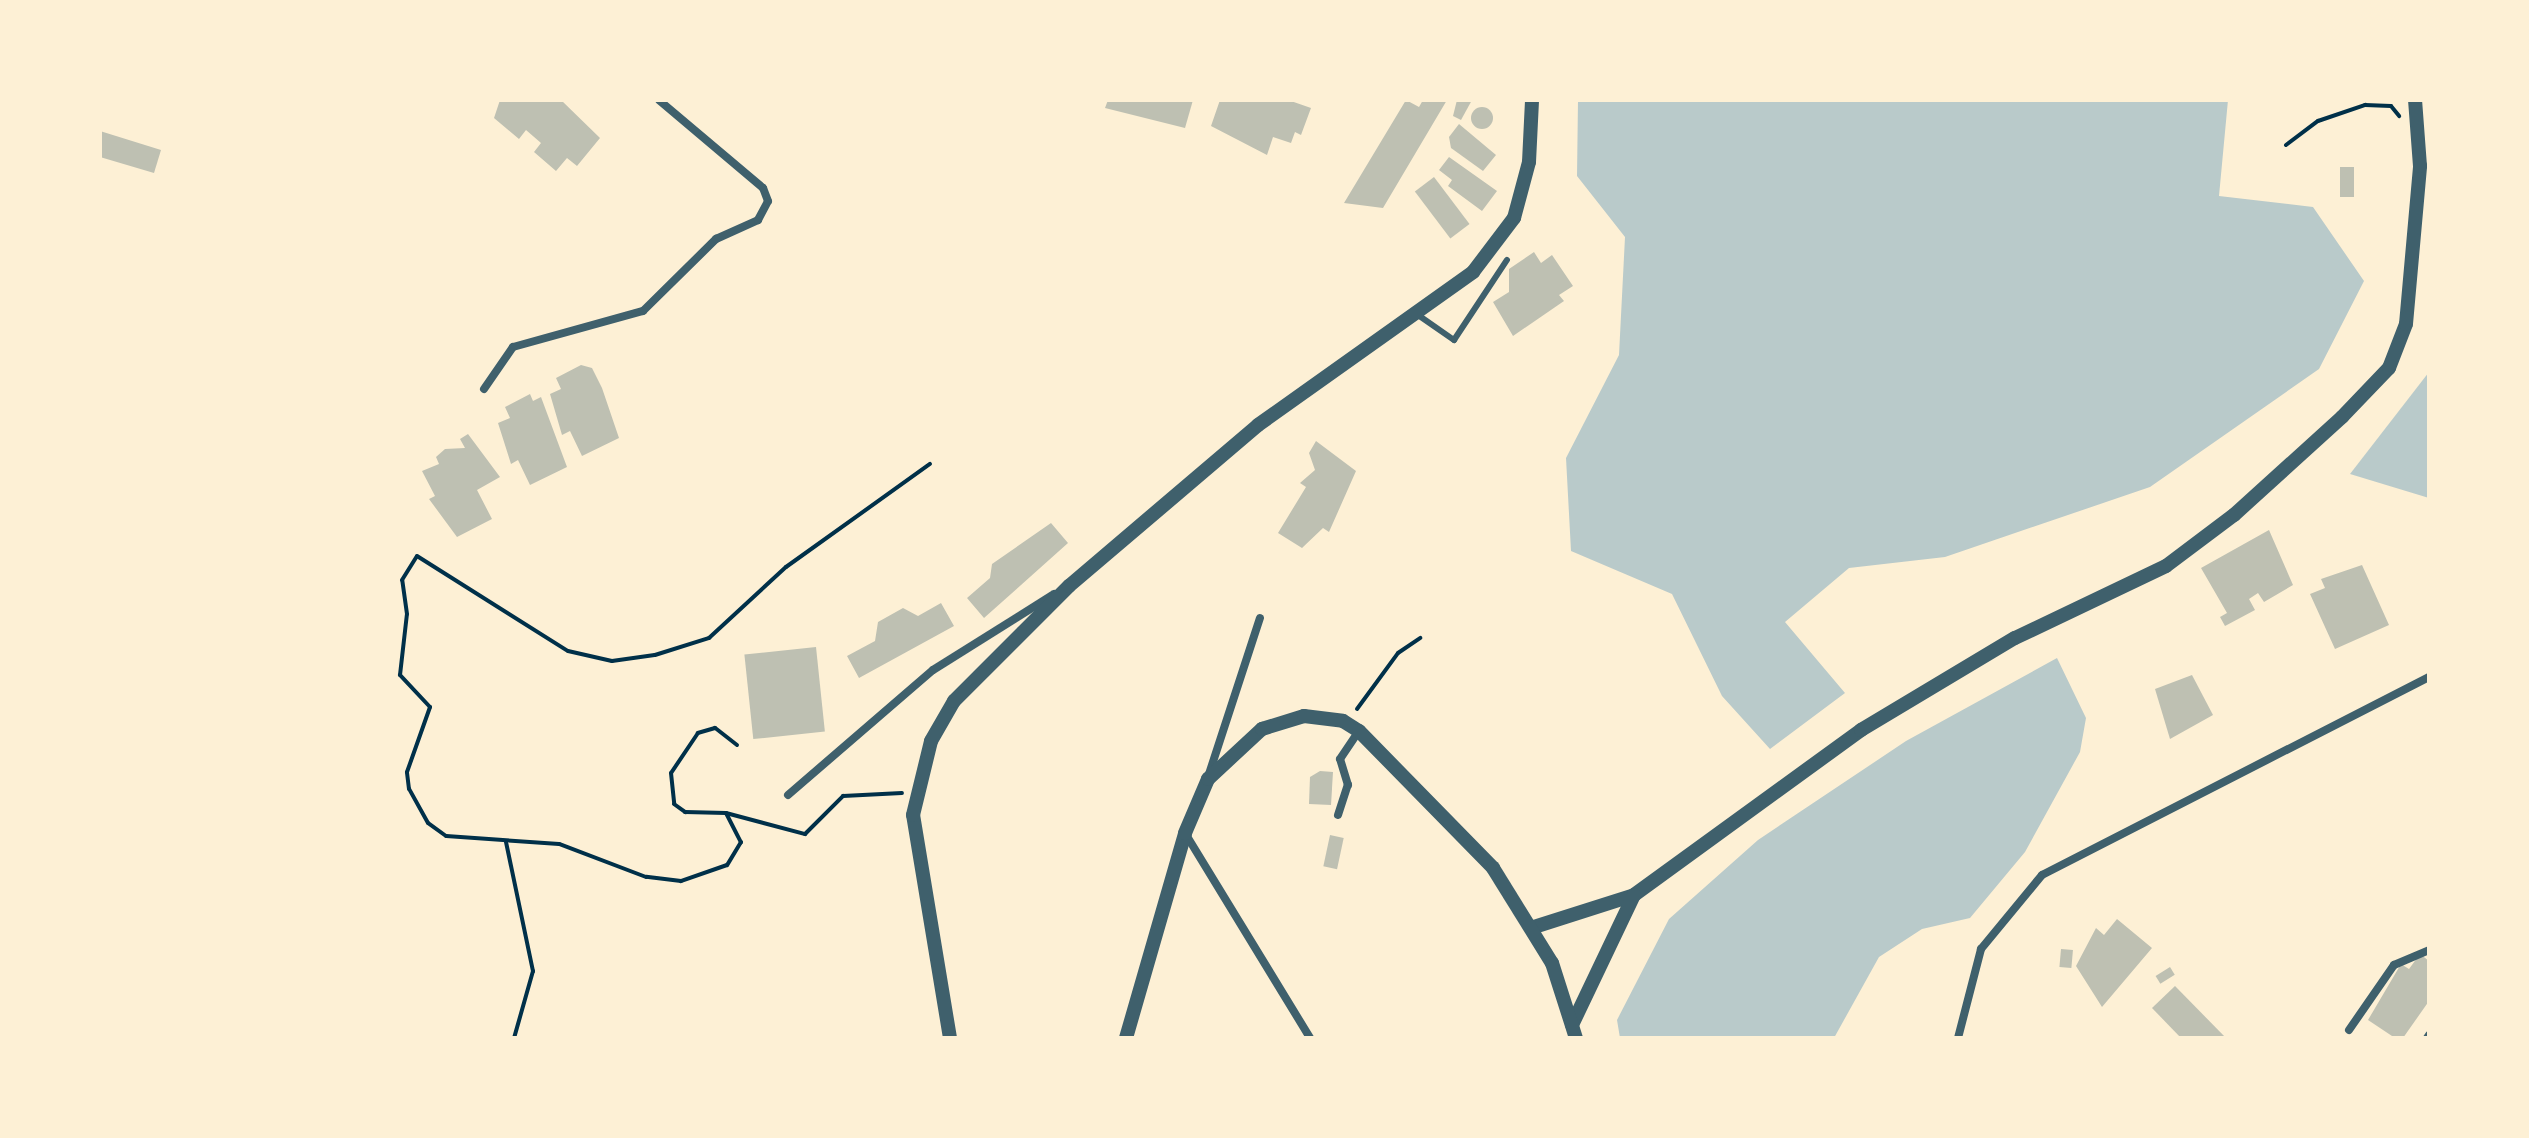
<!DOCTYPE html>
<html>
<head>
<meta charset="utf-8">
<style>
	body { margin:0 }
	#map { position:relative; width:2529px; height:1138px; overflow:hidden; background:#fdf0d5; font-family:Georgia,serif }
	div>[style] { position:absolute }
	.green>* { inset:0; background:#b9caca }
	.building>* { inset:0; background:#bec0b2; transform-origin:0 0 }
	.round { border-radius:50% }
	.path>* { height:4px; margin:-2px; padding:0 2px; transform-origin:2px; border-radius:2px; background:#003049 }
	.service>* { height:6px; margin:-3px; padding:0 3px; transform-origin:3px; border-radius:3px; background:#3f606c }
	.minor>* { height:8px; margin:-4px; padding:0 4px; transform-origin:4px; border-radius:4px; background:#3f606c }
	.tertiary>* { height:14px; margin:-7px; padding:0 7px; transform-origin:7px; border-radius:7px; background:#3f606c }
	span { translate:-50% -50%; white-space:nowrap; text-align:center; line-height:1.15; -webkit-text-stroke:6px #fdf0d5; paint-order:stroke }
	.frame { position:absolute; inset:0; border:102px solid #fdf0d5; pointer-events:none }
</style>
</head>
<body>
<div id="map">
	<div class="green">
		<i style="clip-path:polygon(1578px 100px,2228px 100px,2219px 196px,2313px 207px,2364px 281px,2319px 369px,2150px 487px,1945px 557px,1849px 568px,1785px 622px,1845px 693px,1770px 749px,1722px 696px,1672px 594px,1571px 551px,1566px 458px,1619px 355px,1625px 237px,1577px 176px)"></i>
		<i style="clip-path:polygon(2429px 372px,2429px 498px,2350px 474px)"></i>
		<i style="clip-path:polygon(2057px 658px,2086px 718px,2080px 752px,2025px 852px,1970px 918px,1922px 929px,1879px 957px,1834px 1038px,1620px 1038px,1617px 1020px,1669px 919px,1758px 840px,1906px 741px)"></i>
	</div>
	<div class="building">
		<i style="clip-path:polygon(500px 100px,561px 100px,600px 138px,577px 166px,567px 158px,556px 171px,534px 152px,541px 143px,526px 130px,519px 139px,494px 118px)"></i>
		<i style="clip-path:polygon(1108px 100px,1193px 100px,1185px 128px,1105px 108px)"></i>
		<i style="clip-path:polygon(1220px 100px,1288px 100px,1311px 108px,1301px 135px,1295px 132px,1291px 143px,1273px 137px,1267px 155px,1211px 126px)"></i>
		<i style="clip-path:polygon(1406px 100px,1419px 107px,1423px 100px,1447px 100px,1383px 208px,1344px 203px)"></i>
		<i style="clip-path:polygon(1457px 100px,1472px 100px,1461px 120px,1453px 116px)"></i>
		<i class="round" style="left:1471px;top:107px;width:22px;height:22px"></i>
		<i style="clip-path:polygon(1459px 124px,1496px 155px,1483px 171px,1451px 148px,1449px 137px)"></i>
		<i style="clip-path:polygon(100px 131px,161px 150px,154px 173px,100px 157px)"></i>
		<i style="clip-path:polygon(1449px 157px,1497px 191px,1482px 211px,1448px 186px,1452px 180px,1439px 170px)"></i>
		<i style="left:2340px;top:167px;width:14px;height:30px"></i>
		<i style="left:1434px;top:177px;width:59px;height:24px;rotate:53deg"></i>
		<i style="clip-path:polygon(1534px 252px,1541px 263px,1552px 255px,1573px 286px,1559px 295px,1564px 301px,1513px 336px,1493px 302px,1509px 292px,1509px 269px)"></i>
		<i style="clip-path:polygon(581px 365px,592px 368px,602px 388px,619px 438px,582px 456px,570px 431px,562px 435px,550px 394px,561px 389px,556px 378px)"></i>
		<i style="clip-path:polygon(530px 394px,533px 401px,541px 397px,567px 467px,530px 485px,518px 460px,511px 464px,498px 423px,510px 418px,505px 407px)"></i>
		<i style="clip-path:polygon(468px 434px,500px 477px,477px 490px,492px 519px,457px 537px,429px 499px,435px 496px,422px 471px,439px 464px,436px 457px,445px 449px,465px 448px,460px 439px)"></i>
		<i style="clip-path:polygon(1316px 441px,1356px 471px,1329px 532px,1323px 528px,1302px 548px,1278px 533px,1306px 487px,1300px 483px,1315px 470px,1309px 453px)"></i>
		<i style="clip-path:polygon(1051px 523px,1068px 543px,984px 618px,967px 598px,990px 578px,992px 564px)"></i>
		<i style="clip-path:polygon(2269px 530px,2293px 585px,2264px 602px,2258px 593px,2249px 599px,2255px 610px,2225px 626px,2220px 617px,2227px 613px,2201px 568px)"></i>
		<i style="clip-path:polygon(2362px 565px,2389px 625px,2335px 649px,2310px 594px,2325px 588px,2321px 579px)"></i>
		<i style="clip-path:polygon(941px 603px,954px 626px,859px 678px,847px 656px,875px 641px,878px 622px,903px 608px,918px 616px)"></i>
		<i style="left:816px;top:647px;width:85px;height:72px;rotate:84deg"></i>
		<i style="clip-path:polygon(2192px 675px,2213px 715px,2170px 739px,2155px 689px)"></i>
		<i style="clip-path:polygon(1320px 771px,1333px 772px,1331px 805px,1309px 804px,1310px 777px)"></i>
		<i style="left:1330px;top:835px;width:14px;height:32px;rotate:12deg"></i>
		<i style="clip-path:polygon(2117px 919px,2152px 948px,2102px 1007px,2076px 966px,2096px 928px,2104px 935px)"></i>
		<i style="left:2061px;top:949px;width:12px;height:18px;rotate:5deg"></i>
		<i style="clip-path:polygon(2420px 954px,2429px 961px,2429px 1001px,2403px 1038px,2395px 1038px,2368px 1020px,2401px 964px,2409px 969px)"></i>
		<i style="left:2170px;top:967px;width:9px;height:17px;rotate:58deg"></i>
		<i style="clip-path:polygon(2175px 986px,2226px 1038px,2181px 1038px,2152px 1008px)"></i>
	</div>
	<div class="path">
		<i style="left:2286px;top:145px;width:40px;rotate:-37deg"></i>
		<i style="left:2318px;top:121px;width:50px;rotate:-18.8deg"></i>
		<i style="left:2365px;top:105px;width:26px;rotate:2deg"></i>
		<i style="left:2391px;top:106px;width:13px;rotate:51deg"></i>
		<i style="left:1357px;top:709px;width:69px;rotate:-53.8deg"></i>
		<i style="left:1398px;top:653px;width:27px;rotate:-34deg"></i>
		<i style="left:737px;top:745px;width:28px;rotate:-142deg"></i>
		<i style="left:715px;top:728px;width:18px;rotate:164deg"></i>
		<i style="left:698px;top:733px;width:48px;rotate:124deg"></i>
		<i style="left:671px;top:773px;width:31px;rotate:84deg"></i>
		<i style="left:674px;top:804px;width:14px;rotate:36deg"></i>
		<i style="left:685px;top:812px;width:41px;rotate:1.4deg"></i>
		<i style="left:726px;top:813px;width:33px;rotate:63deg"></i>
		<i style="left:741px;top:842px;width:27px;rotate:121deg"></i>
		<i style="left:727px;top:865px;width:49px;rotate:160.8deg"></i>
		<i style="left:681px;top:881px;width:35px;rotate:-173deg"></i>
		<i style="left:646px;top:877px;width:93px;rotate:-159.2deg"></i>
		<i style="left:559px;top:844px;width:113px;rotate:-176deg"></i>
		<i style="left:446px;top:836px;width:22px;rotate:-144deg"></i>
		<i style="left:428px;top:823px;width:39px;rotate:-119deg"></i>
		<i style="left:409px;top:789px;width:17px;rotate:-97deg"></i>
		<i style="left:407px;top:772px;width:69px;rotate:-70.5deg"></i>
		<i style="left:430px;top:707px;width:44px;rotate:-133.2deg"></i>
		<i style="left:400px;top:675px;width:61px;rotate:-83.5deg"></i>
		<i style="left:407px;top:614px;width:34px;rotate:-98deg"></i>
		<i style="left:402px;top:580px;width:28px;rotate:-58deg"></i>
		<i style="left:417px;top:556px;width:178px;rotate:32.2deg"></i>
		<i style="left:568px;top:651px;width:45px;rotate:12.8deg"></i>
		<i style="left:612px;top:661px;width:43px;rotate:-7.9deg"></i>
		<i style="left:655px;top:655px;width:57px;rotate:-17.5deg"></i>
		<i style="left:709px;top:638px;width:105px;rotate:-42.7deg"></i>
		<i style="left:786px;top:567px;width:177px;rotate:-35.6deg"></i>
		<i style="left:726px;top:813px;width:82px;rotate:14.9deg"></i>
		<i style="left:805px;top:834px;width:54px;rotate:-45deg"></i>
		<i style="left:843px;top:796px;width:59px;rotate:-2.9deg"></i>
		<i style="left:506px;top:842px;width:132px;rotate:78.2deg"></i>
		<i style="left:533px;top:971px;width:70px;rotate:105.8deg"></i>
	</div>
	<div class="service">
		<i style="left:1418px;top:315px;width:44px;rotate:34.8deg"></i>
		<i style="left:1454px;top:340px;width:96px;rotate:-56.5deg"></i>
	</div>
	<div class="minor">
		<i style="left:484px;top:389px;width:51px;rotate:-55.4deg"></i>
		<i style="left:513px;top:347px;width:135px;rotate:-15.5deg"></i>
		<i style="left:643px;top:311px;width:103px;rotate:-44.6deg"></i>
		<i style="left:716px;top:239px;width:46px;rotate:-24.3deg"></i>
		<i style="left:758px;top:220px;width:21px;rotate:-62deg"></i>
		<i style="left:768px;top:201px;width:14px;rotate:-111deg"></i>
		<i style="left:763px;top:188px;width:136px;rotate:-139.8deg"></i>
		<i style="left:1209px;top:774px;width:164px;rotate:-71.9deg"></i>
		<i style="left:788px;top:795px;width:191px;rotate:-40.8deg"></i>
		<i style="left:933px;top:670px;width:143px;rotate:-32.1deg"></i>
		<i style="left:1338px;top:815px;width:32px;rotate:-72deg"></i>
		<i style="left:1348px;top:785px;width:27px;rotate:-107deg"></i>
		<i style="left:1340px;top:759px;width:34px;rotate:-56deg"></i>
		<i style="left:1185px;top:833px;width:240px;rotate:58.6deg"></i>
		<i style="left:2349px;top:1030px;width:79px;rotate:-55.3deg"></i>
		<i style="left:2394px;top:965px;width:38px;rotate:-23deg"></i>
		<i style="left:1958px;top:1038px;width:92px;rotate:-75.5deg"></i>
		<i style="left:1981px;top:949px;width:96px;rotate:-50.5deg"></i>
		<i style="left:2042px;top:875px;width:435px;rotate:-27.1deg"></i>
		<i style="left:2427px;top:1038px;width:4px;rotate:-56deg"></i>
	</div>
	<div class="tertiary">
		<i style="left:1534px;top:927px;width:105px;rotate:-17.7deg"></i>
		<i style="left:1634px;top:895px;width:281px;rotate:-36deg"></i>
		<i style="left:1861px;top:730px;width:179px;rotate:-30.9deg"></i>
		<i style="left:2015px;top:638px;width:167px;rotate:-25.5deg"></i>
		<i style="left:2166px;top:566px;width:85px;rotate:-36.9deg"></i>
		<i style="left:2234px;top:515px;width:146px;rotate:-42.2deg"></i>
		<i style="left:2342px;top:417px;width:68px;rotate:-46.2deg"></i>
		<i style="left:2389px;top:368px;width:47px;rotate:-68.9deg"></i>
		<i style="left:2406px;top:324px;width:159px;rotate:-84.9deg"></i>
		<i style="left:2420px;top:166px;width:66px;rotate:-94.3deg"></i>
		<i style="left:1572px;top:1025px;width:144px;rotate:-64.5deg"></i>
		<i style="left:950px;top:1038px;width:226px;rotate:-99.4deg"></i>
		<i style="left:913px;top:815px;width:76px;rotate:-76.3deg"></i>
		<i style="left:931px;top:741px;width:46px;rotate:-60.1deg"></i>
		<i style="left:954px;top:701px;width:163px;rotate:-45deg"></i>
		<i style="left:1069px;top:586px;width:248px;rotate:-40.4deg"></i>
		<i style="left:1258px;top:425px;width:264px;rotate:-35.4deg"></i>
		<i style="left:1473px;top:272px;width:68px;rotate:-52.8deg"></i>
		<i style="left:1514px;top:218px;width:58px;rotate:-75deg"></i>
		<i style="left:1529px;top:162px;width:62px;rotate:-87.2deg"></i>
		<i style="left:1126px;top:1038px;width:213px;rotate:-73.9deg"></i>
		<i style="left:1185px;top:833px;width:59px;rotate:-66.9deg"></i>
		<i style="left:1208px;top:779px;width:74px;rotate:-42.8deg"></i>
		<i style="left:1262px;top:729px;width:44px;rotate:-17.2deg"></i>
		<i style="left:1304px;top:716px;width:39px;rotate:7deg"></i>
		<i style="left:1343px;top:721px;width:19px;rotate:32deg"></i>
		<i style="left:1359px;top:731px;width:192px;rotate:45.6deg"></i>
		<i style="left:1493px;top:868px;width:112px;rotate:58.2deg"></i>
		<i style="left:1552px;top:963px;width:79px;rotate:72.3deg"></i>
	</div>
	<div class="frame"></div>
</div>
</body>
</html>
